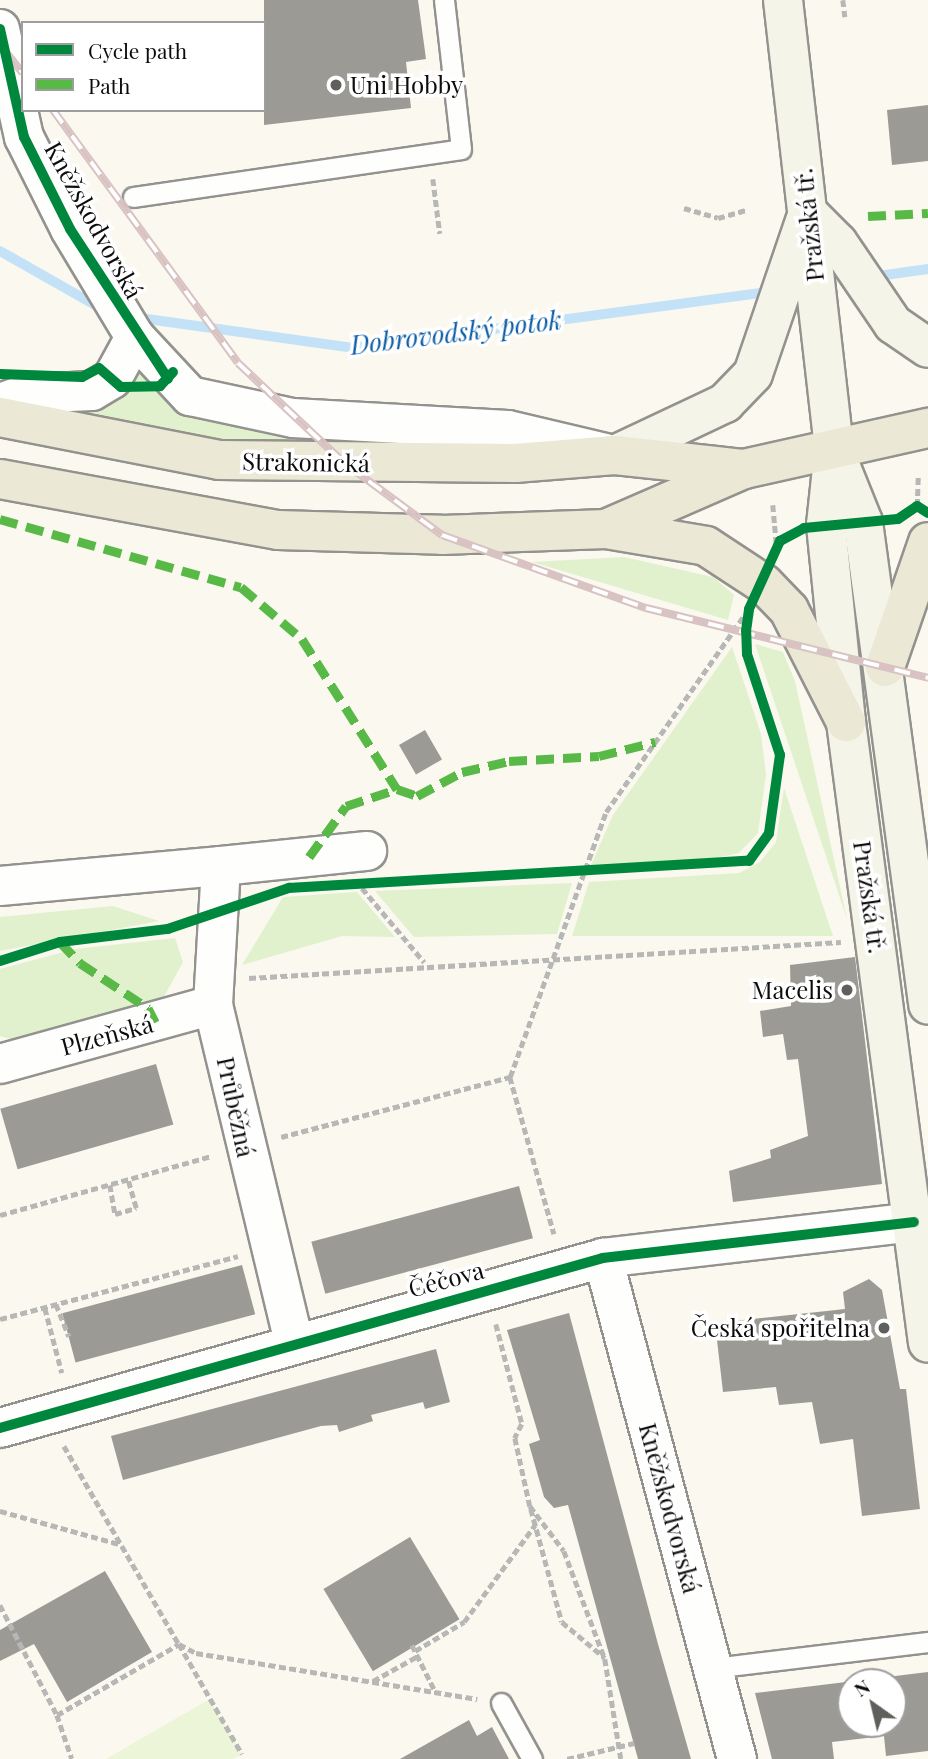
<!DOCTYPE html>
<html>
<head>
<meta charset="utf-8">
<style>
	body { margin:0 }
	#map { position:relative; width:928px; height:1759px; overflow:hidden; background:#faf8ef; font-family:"Playfair Display",serif }
	div>[style] { position:absolute }
	.green>* { inset:0; background:#e1f1cd }
	.pitch>* { inset:0; background:#ecf5d7 }
	.stream>* { height:10px; margin:-5px; padding:0 5px; transform-origin:5px; border-radius:5px; background:#c3e2f7 }
	.building>* { inset:0; background:#9c9a95; transform-origin:0 0 }
	.path>* { height:4.5px; margin-top:-2.25px; transform-origin:0; background:repeating-linear-gradient(90deg,#b7b7b5 0 7px,transparent 0 10.5px) }
	.roads { filter:drop-shadow(2px 0 #93928e) drop-shadow(-2px 0 #93928e) drop-shadow(0 2px #93928e) drop-shadow(0 -2px #93928e) }
	.lane>* { height:19px; margin:-9.5px; padding:0 9.5px; transform-origin:9.5px; border-radius:9.5px; background:#fefefd }
	.street>* { height:38px; margin:-19px; padding:0 19px; transform-origin:19px; border-radius:19px; background:#fefefd }
	.secondary>* { height:38px; margin:-19px; padding:0 19px; transform-origin:19px; border-radius:19px; background:#f4f4e8 }
	.primary>* { height:38px; margin:-19px; padding:0 19px; transform-origin:19px; border-radius:19px; background:#ece8d6 }
	.rail>* { height:8px; margin-top:-4px; transform-origin:0; background:repeating-linear-gradient(90deg,#fff 0 16px,#d8c2c2 0 32px); box-sizing:border-box; border-block:2px solid #d8c2c2 }
	.quiet>* { height:9px; margin-top:-4.5px; transform-origin:0; background:repeating-linear-gradient(90deg,#58b947 0 18px,transparent 0 27px) }
	.cycleway>* { height:10px; margin:-5px; padding:0 5px; transform-origin:5px; border-radius:5px; background:#00873e }
	.dots>* { width:19px; height:19px; translate:-50% -50%; box-sizing:border-box; border:4px solid #fff; border-radius:50% }
	span { translate:-50% -50%; white-space:nowrap; text-align:center; line-height:1.15; -webkit-text-stroke:7px #fff; paint-order:stroke }
	.poi-label { font-size:24px; color:#0c0c0c }
	.left { translate:0 -50%; text-align:left }
	.right { translate:-100% -50%; text-align:right }
	.street-label { font-size:24px; color:#0c0c0c }
	.water-label { font-size:26px; color:#0c5da6; font-style:italic }
	.legend { position:absolute; left:21px; top:21px; width:245px; height:91px; box-sizing:border-box; background:#fff; border:2px solid #9e9e9e; margin:0; padding:9px 12px; list-style:none; font-size:21px; color:#0c0c0c }
	.legend li { display:flex; align-items:center; gap:14px; height:35px }
	.legend b { width:35px; border:2px solid #9e9e9e }
	.north { position:absolute; left:837px; top:1668px; width:70px; height:70px; box-sizing:border-box; background:#fff; border:2px solid #9e9e9e; border-radius:50%; rotate:326deg; font-size:19px; font-weight:700; line-height:28px; text-align:center; color:#0c0c0c }
	.north::after { content:''; display:block; margin:auto; width:24px; height:32px; background:#5f5f5b; clip-path:polygon(50% 0,100% 100%,50% 72%,0 100%) }
</style>
</head>
<body>
<div id="map">
	<div class="green">
		<i style="clip-path:polygon(137px 364px,160px 386px,535px 447px,235px 444px,34px 409px)"></i>
		<i style="clip-path:polygon(624px 557px,713px 577px,734px 595px,728px 620px,532px 562px)"></i>
		<i style="clip-path:polygon(755px 644px,783px 652px,795px 681px,847px 919px)"></i>
		<i style="clip-path:polygon(732px 647px,761px 734px,766px 774px,758px 833px,739px 853px,702px 861px,591px 865px,613px 815px)"></i>
		<i style="clip-path:polygon(784px 788px,833px 936px,572px 936px,589px 882px,739px 873px,760px 862px,776px 842px)"></i>
		<i style="clip-path:polygon(572px 883px,557px 934px,414px 937px,375px 891px)"></i>
		<i style="clip-path:polygon(357px 892px,395px 937px,342px 936px,242px 965px,283px 897px)"></i>
		<i style="clip-path:polygon(113px 906px,159px 921px,0 951px,0 917px)"></i>
		<i style="clip-path:polygon(175px 938px,183px 962px,161px 1002px,31px 1045px,0 1036px,0 969px,75px 949px)"></i>
	</div>
	<div class="pitch">
		<i style="clip-path:polygon(210px 1699px,242px 1754px,233px 1759px,106px 1759px)"></i>
	</div>
	<div class="stream">
		<i style="left:0;top:251px;width:120px;rotate:29.6deg"></i>
		<i style="left:871px;top:277px;width:58px;rotate:-8deg"></i>
		<i style="left:133px;top:317px;width:222px;rotate:8deg"></i>
		<i style="left:353px;top:348px;width:423px;rotate:-7.7deg"></i>
	</div>
	<div class="building">
		<i style="clip-path:polygon(264px 0,418px 0,426px 59px,406px 62px,411px 108px,264px 125px)"></i>
		<i style="clip-path:polygon(928px 105px,928px 161px,892px 165px,887px 110px)"></i>
		<i style="left:425px;top:730px;width:34px;height:30px;rotate:60deg"></i>
		<i style="clip-path:polygon(855px 957px,882px 1184px,733px 1202px,729px 1171px,771px 1158px,770px 1150px,808px 1136px,798px 1059px,787px 1060px,783px 1034px,763px 1037px,760px 1011px,791px 1006px,790px 965px)"></i>
		<i style="left:156px;top:1064px;width:63px;height:162px;rotate:74deg"></i>
		<i style="left:519px;top:1186px;width:54px;height:215px;rotate:75deg"></i>
		<i style="left:242px;top:1265px;width:51px;height:186px;rotate:75deg"></i>
		<i style="clip-path:polygon(869px 1279px,882px 1290px,900px 1389px,906px 1389px,920px 1509px,862px 1516px,853px 1439px,820px 1444px,812px 1402px,779px 1405px,776px 1387px,723px 1392px,715px 1323px,845px 1309px,843px 1292px)"></i>
		<i style="clip-path:polygon(569px 1313px,658px 1644px,691px 1759px,638px 1759px,568px 1505px,554px 1508px,544px 1497px,529px 1444px,540px 1440px,507px 1330px)"></i>
		<i style="clip-path:polygon(436px 1349px,450px 1402px,425px 1409px,423px 1402px,371px 1415px,373px 1421px,339px 1432px,337px 1425px,321px 1426px,123px 1480px,111px 1436px)"></i>
		<i style="left:410px;top:1537px;width:96px;height:101px;rotate:59deg"></i>
		<i style="clip-path:polygon(105px 1571px,152px 1652px,67px 1702px,34px 1644px,0 1661px,0 1630px)"></i>
		<i style="clip-path:polygon(evenodd,928px 1672px,928px 1751px,886px 1756px,884px 1736px,832px 1742px,834px 1759px,772px 1759px,755px 1693px,928px 1672px,851px 1682px,893px 1682px,893px 1724px,851px 1724px,851px 1682px)"></i>
		<i style="clip-path:polygon(469px 1720px,477px 1736px,492px 1727px,509px 1759px,400px 1759px)"></i>
	</div>
	<div class="path">
		<i style="left:843px;top:0;width:17px;rotate:83deg"></i>
		<i style="left:433px;top:179px;width:55px;rotate:82.7deg"></i>
		<i style="left:684px;top:208px;width:35px;rotate:16deg"></i>
		<i style="left:718px;top:218px;width:29px;rotate:-16deg"></i>
		<i style="left:773px;top:505px;width:45px;rotate:84.9deg"></i>
		<i style="left:917px;top:506px;width:30px;rotate:-88deg"></i>
		<i style="left:362px;top:888px;width:97px;rotate:50deg"></i>
		<i style="left:249px;top:978px;width:593px;rotate:-3.48deg"></i>
		<i style="left:510px;top:1077px;width:282px;rotate:-70.1deg"></i>
		<i style="left:606px;top:812px;width:240px;rotate:-54.9deg"></i>
		<i style="left:281px;top:1137px;width:237px;rotate:-14.7deg"></i>
		<i style="left:510px;top:1077px;width:163px;rotate:74.3deg"></i>
		<i style="left:110px;top:1185px;width:29px;rotate:80deg"></i>
		<i style="left:115px;top:1214px;width:22px;rotate:-16deg"></i>
		<i style="left:136px;top:1208px;width:29px;rotate:-106deg"></i>
		<i style="left:0;top:1215px;width:219px;rotate:-15.6deg"></i>
		<i style="left:56px;top:1304px;width:35px;rotate:68deg"></i>
		<i style="left:45px;top:1308px;width:67px;rotate:75.3deg"></i>
		<i style="left:0;top:1319px;width:246px;rotate:-14.8deg"></i>
		<i style="left:496px;top:1324px;width:103px;rotate:75.4deg"></i>
		<i style="left:522px;top:1424px;width:16px;rotate:117deg"></i>
		<i style="left:515px;top:1438px;width:70px;rotate:77.6deg"></i>
		<i style="left:530px;top:1506px;width:56px;rotate:52.9deg"></i>
		<i style="left:564px;top:1551px;width:116px;rotate:69.2deg"></i>
		<i style="left:605px;top:1659px;width:101px;rotate:80.9deg"></i>
		<i style="left:64px;top:1446px;width:229px;rotate:59.9deg"></i>
		<i style="left:179px;top:1644px;width:19px;rotate:28deg"></i>
		<i style="left:196px;top:1653px;width:285px;rotate:9.3deg"></i>
		<i style="left:531px;top:1509px;width:117px;rotate:74.7deg"></i>
		<i style="left:562px;top:1622px;width:56px;rotate:39.9deg"></i>
		<i style="left:0;top:1511px;width:123px;rotate:15.5deg"></i>
		<i style="left:0;top:1605px;width:124px;rotate:62.6deg"></i>
		<i style="left:57px;top:1715px;width:46px;rotate:71.2deg"></i>
		<i style="left:412px;top:1645px;width:51px;rotate:63.4deg"></i>
		<i style="left:415px;top:1651px;width:57px;rotate:-30.6deg"></i>
		<i style="left:464px;top:1622px;width:120px;rotate:-53.8deg"></i>
		<i style="left:373px;top:1681px;width:51px;rotate:-29.1deg"></i>
		<i style="left:57px;top:1715px;width:141px;rotate:-30.2deg"></i>
		<i style="left:179px;top:1644px;width:127px;rotate:60.2deg"></i>
		<i style="left:567px;top:1759px;width:69px;rotate:-13.4deg"></i>
	</div>
	<div class="roads">
		<div class="lane">
			<i style="left:133px;top:197px;width:331px;rotate:-8.3deg"></i>
			<i style="left:461px;top:149px;width:150px;rotate:-96.5deg"></i>
			<i style="left:713px;top:1668px;width:217px;rotate:-6.9deg"></i>
			<i style="left:501px;top:1703px;width:64px;rotate:61deg"></i>
		</div>
		<div class="street">
			<i style="left:0;top:29px;width:111px;rotate:77.5deg"></i>
			<i style="left:24px;top:137px;width:103px;rotate:63.4deg"></i>
			<i style="left:70px;top:229px;width:126px;rotate:59deg"></i>
			<i style="left:135px;top:337px;width:81px;rotate:47deg"></i>
			<i style="left:190px;top:396px;width:105px;rotate:12.1deg"></i>
			<i style="left:293px;top:418px;width:215px;rotate:3.2deg"></i>
			<i style="left:508px;top:430px;width:100px;rotate:13.3deg"></i>
			<i style="left:0;top:403px;width:27px;rotate:-20deg"></i>
			<i style="left:25px;top:394px;width:67px;rotate:-2.6deg"></i>
			<i style="left:92px;top:391px;width:23px;rotate:-31deg"></i>
			<i style="left:112px;top:379px;width:48px;rotate:-61.3deg"></i>
			<i style="left:221px;top:866px;width:147px;rotate:-5.9deg"></i>
			<i style="left:0;top:886px;width:222px;rotate:-5.2deg"></i>
			<i style="left:221px;top:866px;width:139px;rotate:93.3deg"></i>
			<i style="left:213px;top:1005px;width:348px;rotate:76.5deg"></i>
			<i style="left:0;top:1064px;width:221px;rotate:-15.5deg"></i>
			<i style="left:603px;top:1258px;width:519px;rotate:75.03deg"></i>
			<i style="left:0;top:1428px;width:627px;rotate:-15.74deg"></i>
			<i style="left:603px;top:1258px;width:313px;rotate:-6.6deg"></i>
		</div>
		<div class="secondary">
			<i style="left:783px;top:0;width:453px;rotate:83.5deg"></i>
			<i style="left:834px;top:450px;width:75px;rotate:96.1deg"></i>
			<i style="left:826px;top:525px;width:198px;rotate:84.2deg"></i>
			<i style="left:846px;top:722px;width:626px;rotate:82.48deg"></i>
			<i style="left:808px;top:213px;width:42px;rotate:45deg"></i>
			<i style="left:838px;top:243px;width:98px;rotate:55.8deg"></i>
			<i style="left:893px;top:324px;width:42px;rotate:34.4deg"></i>
			<i style="left:615px;top:455px;width:122px;rotate:-25.3deg"></i>
			<i style="left:725px;top:403px;width:40px;rotate:-46deg"></i>
			<i style="left:753px;top:374px;width:162px;rotate:-71.2deg"></i>
			<i style="left:836px;top:455px;width:72px;rotate:68.1deg"></i>
			<i style="left:863px;top:522px;width:487px;rotate:82.3deg"></i>
		</div>
		<div class="primary">
			<i style="left:0;top:417px;width:223px;rotate:11.1deg"></i>
			<i style="left:219px;top:460px;width:296px;rotate:0.6deg"></i>
			<i style="left:515px;top:463px;width:100px;rotate:-4.6deg"></i>
			<i style="left:615px;top:455px;width:130px;rotate:6.2deg"></i>
			<i style="left:0;top:479px;width:283px;rotate:10.4deg"></i>
			<i style="left:278px;top:530px;width:164px;rotate:1.7deg"></i>
			<i style="left:442px;top:535px;width:164px;rotate:-2.1deg"></i>
			<i style="left:606px;top:529px;width:101px;rotate:9.6deg"></i>
			<i style="left:706px;top:546px;width:69px;rotate:33.2deg"></i>
			<i style="left:764px;top:584px;width:36px;rotate:46deg"></i>
			<i style="left:789px;top:610px;width:126px;rotate:63deg"></i>
			<i style="left:606px;top:529px;width:150px;rotate:-23.5deg"></i>
			<i style="left:744px;top:469px;width:189px;rotate:-12.6deg"></i>
			<i style="left:885px;top:667px;width:132px;rotate:-71deg"></i>
		</div>
	</div>
	<div class="rail">
		<i style="left:0;top:45px;width:36px;rotate:51deg"></i>
		<i style="left:53px;top:110px;width:313px;rotate:53.8deg"></i>
		<i style="left:238px;top:363px;width:144px;rotate:43.3deg"></i>
		<i style="left:343px;top:462px;width:123px;rotate:36.4deg"></i>
		<i style="left:442px;top:535px;width:217px;rotate:19.7deg"></i>
		<i style="left:646px;top:608px;width:291px;rotate:13.9deg"></i>
	</div>
	<div class="quiet">
		<i style="left:868px;top:216px;width:60px;rotate:-2.9deg"></i>
		<i style="left:0;top:519px;width:250px;rotate:15.8deg"></i>
		<i style="left:241px;top:587px;width:80px;rotate:40.4deg"></i>
		<i style="left:302px;top:639px;width:178px;rotate:57.7deg"></i>
		<i style="left:397px;top:789px;width:21px;rotate:19deg"></i>
		<i style="left:417px;top:796px;width:51px;rotate:-28.1deg"></i>
		<i style="left:462px;top:772px;width:48px;rotate:-13.2deg"></i>
		<i style="left:509px;top:761px;width:90px;rotate:-3.2deg"></i>
		<i style="left:599px;top:756px;width:58px;rotate:-14deg"></i>
		<i style="left:309px;top:857px;width:63px;rotate:-54deg"></i>
		<i style="left:346px;top:806px;width:54px;rotate:-18.4deg"></i>
		<i style="left:60px;top:942px;width:29px;rotate:46deg"></i>
		<i style="left:80px;top:963px;width:82px;rotate:33.5deg"></i>
		<i style="left:148px;top:1008px;width:16px;rotate:63deg"></i>
	</div>
	<div class="cycleway">
		<i style="left:0;top:29px;width:111px;rotate:77.5deg"></i>
		<i style="left:24px;top:137px;width:103px;rotate:63.4deg"></i>
		<i style="left:70px;top:229px;width:179px;rotate:56.8deg"></i>
		<i style="left:0;top:374px;width:82px;rotate:2.1deg"></i>
		<i style="left:82px;top:377px;width:19px;rotate:-28deg"></i>
		<i style="left:99px;top:368px;width:29px;rotate:41deg"></i>
		<i style="left:121px;top:387px;width:39px;rotate:-1deg"></i>
		<i style="left:160px;top:386px;width:19px;rotate:-47deg"></i>
		<i style="left:0;top:961px;width:63px;rotate:-17.6deg"></i>
		<i style="left:60px;top:942px;width:109px;rotate:-6.9deg"></i>
		<i style="left:168px;top:929px;width:128px;rotate:-18.7deg"></i>
		<i style="left:289px;top:888px;width:461px;rotate:-3.4deg"></i>
		<i style="left:749px;top:861px;width:34px;rotate:-54deg"></i>
		<i style="left:769px;top:833px;width:79px;rotate:-82deg"></i>
		<i style="left:780px;top:755px;width:106px;rotate:-108.1deg"></i>
		<i style="left:747px;top:654px;width:23px;rotate:-92deg"></i>
		<i style="left:746px;top:631px;width:22px;rotate:-82deg"></i>
		<i style="left:749px;top:609px;width:75px;rotate:-65.5deg"></i>
		<i style="left:780px;top:541px;width:27px;rotate:-28deg"></i>
		<i style="left:804px;top:528px;width:94px;rotate:-5.5deg"></i>
		<i style="left:898px;top:519px;width:23px;rotate:-34deg"></i>
		<i style="left:917px;top:506px;width:13px;rotate:32deg"></i>
		<i style="left:0;top:1428px;width:627px;rotate:-15.74deg"></i>
		<i style="left:603px;top:1258px;width:313px;rotate:-6.6deg"></i>
	</div>
	<div class="dots">
		<i style="left:336px;top:85px;background:#5f5f5b"></i>
		<i style="left:847px;top:990px;background:#5f5f5b"></i>
		<i style="left:884px;top:1328px;background:#5f5f5b"></i>
	</div>
	<div class="poi-label">
		<span class="left" style="left:350px;top:85px">Uni Hobby</span>
		<span class="right" style="left:833px;top:990px">Macelis</span>
		<span class="right" style="left:870px;top:1328px">Česká spořitelna</span>
	</div>
	<div class="street-label">
		<span style="left:94px;top:220px;rotate:61deg">Kněžskodvorská</span>
		<span style="left:809px;top:225px;rotate:-96deg">Pražská tř.</span>
		<span style="left:306px;top:462px;rotate:1deg">Strakonická</span>
		<span style="left:870px;top:897px;rotate:82deg">Pražská tř.</span>
		<span style="left:107px;top:1035px;rotate:-15deg">Plzeňská</span>
		<span style="left:236px;top:1107px;rotate:78deg">Průběžná</span>
		<span style="left:446px;top:1279px;rotate:-15deg">Čéčova</span>
		<span style="left:670px;top:1508px;rotate:75deg">Kněžskodvorská</span>
	</div>
	<div class="water-label">
		<span style="left:456px;top:332px;rotate:-7deg">Dobrovodský potok</span>
	</div>
	<ul class="legend">
	<li><b style="height:9px;background:#00873e"></b>Cycle path</li>
	<li><b style="height:9px;background:#58b947"></b>Path</li>
	</ul>
	<div class="north">N</div>
</div>
</body>
</html>
